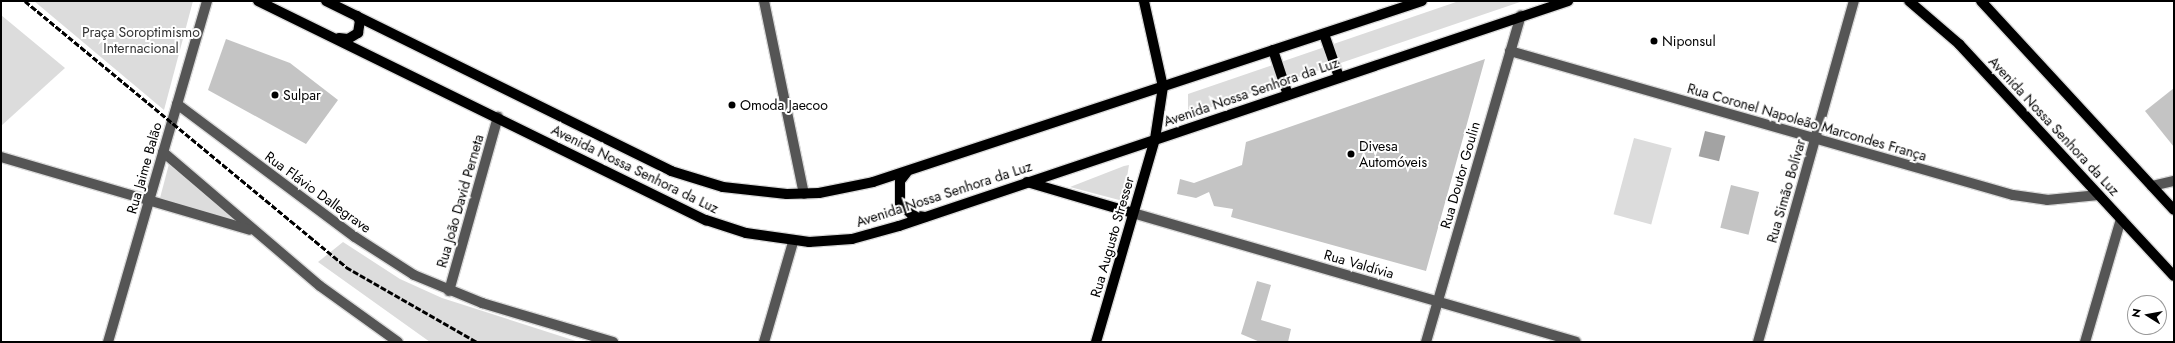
<!DOCTYPE html>
<html>
<head>
<meta charset="utf-8">
<style>
	body { margin:0 }
	#map { position:relative; width:2175px; height:343px; overflow:hidden; background:#fff; font-family:Jost,sans-serif }
	div>[style] { position:absolute }
	.green>* { inset:0; background:#dcdcdc; transform-origin:0 0 }
	.water>* { inset:0; background:#a3a3a3; transform-origin:0 0 }
	.building>* { inset:0; background:#c4c4c4; transform-origin:0 0 }
	.roads { filter:drop-shadow(1px 0 #dbdbdb) drop-shadow(-1px 0 #dbdbdb) drop-shadow(0 1px #dbdbdb) drop-shadow(0 -1px #dbdbdb) }
	.minor>* { height:10px; margin:-5px; padding:0 5px; transform-origin:5px; border-radius:5px; background:#555 }
	.major>* { height:10px; margin:-5px; padding:0 5px; transform-origin:5px; border-radius:5px; background:#000 }
	.rail>* { height:3px; margin-top:-1.5px; transform-origin:0; background:repeating-linear-gradient(90deg,#000 0 6px,transparent 0 8px) }
	.dots>* { width:11px; height:11px; translate:-50% -50%; box-sizing:border-box; border:2px solid #fff; border-radius:50% }
	span { translate:-50% -50%; white-space:nowrap; text-align:center; line-height:1.15; -webkit-text-stroke:4px #fff; paint-order:stroke }
	.park-label { font-size:14px; color:#333 }
	.poi-label { font-size:14px; color:#000 }
	.left { translate:0 -50%; text-align:left }
	.street-label { font-size:14px; color:#000 }
	.frame { position:absolute; inset:0; border:2px solid #000; pointer-events:none }
	.north { position:absolute; left:2127px; top:295px; width:40px; height:40px; box-sizing:border-box; background:#fff; border:1px solid #999; border-radius:50%; rotate:281deg; font-size:11px; font-weight:700; line-height:16px; text-align:center; color:#000 }
	.north::after { content:''; display:block; margin:auto; width:14px; height:18px; background:#000; clip-path:polygon(50% 0,100% 100%,50% 72%,0 100%) }
</style>
</head>
<body>
<div id="map">
	<div class="green">
		<i style="clip-path:polygon(34px 1px,193px 1px,164px 110px)"></i>
		<i style="clip-path:polygon(1459px 1px,1523px 1px,1188px 115px,1188px 94px)"></i>
		<i style="clip-path:polygon(1px 15px,65px 68px,1px 126px)"></i>
		<i style="left:1634px;top:138px;width:39px;height:79px;rotate:15deg"></i>
		<i style="clip-path:polygon(169px 164px,233px 219px,160px 198px)"></i>
		<i style="clip-path:polygon(1129px 165px,1123px 201px,1070px 187px,1124px 166px)"></i>
		<i style="clip-path:polygon(343px 242px,400px 279px,442px 298px,579px 342px,430px 342px,318px 262px)"></i>
	</div>
	<div class="water">
		<i style="left:1705px;top:131px;width:21px;height:26px;rotate:14deg"></i>
	</div>
	<div class="building">
		<i style="clip-path:polygon(226px 39px,290px 63px,338px 100px,306px 144px,208px 90px)"></i>
		<i style="clip-path:polygon(1485px 59px,1426px 271px,1231px 217px,1233px 209px,1214px 206px,1209px 192px,1196px 198px,1177px 194px,1180px 179px,1194px 183px,1242px 165px,1246px 142px)"></i>
		<i style="clip-path:polygon(2174px 88px,2174px 147px,2145px 111px)"></i>
		<i style="left:1731px;top:185px;width:29px;height:44px;rotate:14deg"></i>
		<i style="clip-path:polygon(1257px 281px,1271px 285px,1261px 320px,1291px 329px,1288px 342px,1260px 342px,1241px 334px)"></i>
	</div>
	<div class="roads">
		<div class="minor">
			<i style="left:764px;top:1px;width:197px;rotate:78.3deg"></i>
			<i style="left:1510px;top:51px;width:523px;rotate:15.98deg"></i>
			<i style="left:2013px;top:195px;width:34px;rotate:8deg"></i>
			<i style="left:2047px;top:200px;width:52px;rotate:-5.5deg"></i>
			<i style="left:177px;top:104px;width:222px;rotate:36.8deg"></i>
			<i style="left:355px;top:237px;width:70px;rotate:32.8deg"></i>
			<i style="left:414px;top:275px;width:74px;rotate:22.4deg"></i>
			<i style="left:482px;top:303px;width:137px;rotate:16.6deg"></i>
			<i style="left:163px;top:152px;width:206px;rotate:40.5deg"></i>
			<i style="left:320px;top:286px;width:96px;rotate:35.7deg"></i>
			<i style="left:1px;top:157px;width:259px;rotate:16.3deg"></i>
			<i style="left:2152px;top:186px;width:23px;rotate:-13deg"></i>
			<i style="left:1133px;top:213px;width:461px;rotate:16.2deg"></i>
			<i style="left:449px;top:291px;width:181px;rotate:-74.3deg"></i>
			<i style="left:108px;top:342px;width:355px;rotate:-73.8deg"></i>
			<i style="left:764px;top:342px;width:104px;rotate:-73.8deg"></i>
			<i style="left:1426px;top:342px;width:340px;rotate:-73.8deg"></i>
			<i style="left:1758px;top:342px;width:354px;rotate:-74.3deg"></i>
			<i style="left:2085px;top:342px;width:128px;rotate:-73.7deg"></i>
		</div>
		<div class="major">
			<i style="left:258px;top:1px;width:499px;rotate:26.1deg"></i>
			<i style="left:706px;top:220px;width:42px;rotate:18deg"></i>
			<i style="left:746px;top:233px;width:64px;rotate:8.1deg"></i>
			<i style="left:809px;top:242px;width:43px;rotate:-4deg"></i>
			<i style="left:852px;top:239px;width:49px;rotate:-15.5deg"></i>
			<i style="left:899px;top:226px;width:706px;rotate:-18.59deg"></i>
			<i style="left:326px;top:1px;width:385px;rotate:26.2deg"></i>
			<i style="left:671px;top:171px;width:54px;rotate:17.1deg"></i>
			<i style="left:723px;top:187px;width:64px;rotate:6.2deg"></i>
			<i style="left:787px;top:194px;width:32px;rotate:-2deg"></i>
			<i style="left:819px;top:193px;width:55px;rotate:-11.5deg"></i>
			<i style="left:873px;top:182px;width:578px;rotate:-18.25deg"></i>
			<i style="left:1909px;top:1px;width:66px;rotate:40.7deg"></i>
			<i style="left:1959px;top:44px;width:316px;rotate:47.2deg"></i>
			<i style="left:1981px;top:1px;width:284px;rotate:47.3deg"></i>
			<i style="left:1324px;top:34px;width:46px;rotate:70.8deg"></i>
			<i style="left:339px;top:38px;width:9px;rotate:6deg"></i>
			<i style="left:348px;top:39px;width:12px;rotate:-31deg"></i>
			<i style="left:358px;top:33px;width:12px;rotate:-81deg"></i>
			<i style="left:360px;top:21px;width:6px;rotate:-121deg"></i>
			<i style="left:1273px;top:50px;width:47px;rotate:71.6deg"></i>
			<i style="left:907px;top:172px;width:11px;rotate:128deg"></i>
			<i style="left:900px;top:181px;width:22px;rotate:90deg"></i>
			<i style="left:900px;top:203px;width:17px;rotate:45deg"></i>
			<i style="left:912px;top:215px;width:13px;rotate:9deg"></i>
			<i style="left:1027px;top:182px;width:110px;rotate:16.3deg"></i>
			<i style="left:1096px;top:342px;width:211px;rotate:-73.8deg"></i>
			<i style="left:1155px;top:139px;width:53px;rotate:-81.3deg"></i>
			<i style="left:1163px;top:87px;width:88px;rotate:-102.5deg"></i>
		</div>
	</div>
	<div class="rail">
		<i style="left:25px;top:1px;width:417px;rotate:39.6deg"></i>
		<i style="left:346px;top:267px;width:151px;rotate:29.8deg"></i>
	</div>
	<div class="dots">
		<i style="left:1654px;top:41px;background:#000"></i>
		<i style="left:275px;top:95px;background:#000"></i>
		<i style="left:732px;top:105px;background:#000"></i>
		<i style="left:1351px;top:154px;background:#000"></i>
	</div>
	<div class="park-label">
		<span style="left:141px;top:40px">Praça Soroptimismo<br>Internacional</span>
	</div>
	<div class="poi-label">
		<span class="left" style="left:1662px;top:41px">Niponsul</span>
		<span class="left" style="left:283px;top:95px">Sulpar</span>
		<span class="left" style="left:740px;top:105px">Omoda Jaecoo</span>
		<span class="left" style="left:1359px;top:154px">Divesa<br>Automóveis</span>
	</div>
	<div class="street-label">
		<span style="left:1251px;top:92px;rotate:-19deg">Avenida Nossa Senhora da Luz</span>
		<span style="left:1807px;top:122px;rotate:16deg">Rua Coronel Napoleão Marcondes França</span>
		<span style="left:2054px;top:126px;rotate:47deg">Avenida Nossa Senhora da Luz</span>
		<span style="left:144px;top:168px;rotate:-74deg">Rua Jaime Balão</span>
		<span style="left:635px;top:169px;rotate:26deg">Avenida Nossa Senhora da Luz</span>
		<span style="left:1460px;top:175px;rotate:-74deg">Rua Doutor Goulin</span>
		<span style="left:1786px;top:191px;rotate:-74deg">Rua Simão Bolívar</span>
		<span style="left:318px;top:192px;rotate:36deg">Rua Flávio Dallegrave</span>
		<span style="left:944px;top:194px;rotate:-18deg">Avenida Nossa Senhora da Luz</span>
		<span style="left:460px;top:201px;rotate:-74deg">Rua João David Perneta</span>
		<span style="left:1112px;top:237px;rotate:-74deg">Rua Augusto Stresser</span>
		<span style="left:1359px;top:264px;rotate:16deg">Rua Valdívia</span>
	</div>
	<div class="frame"></div>
	<div class="north">N</div>
</div>
</body>
</html>
